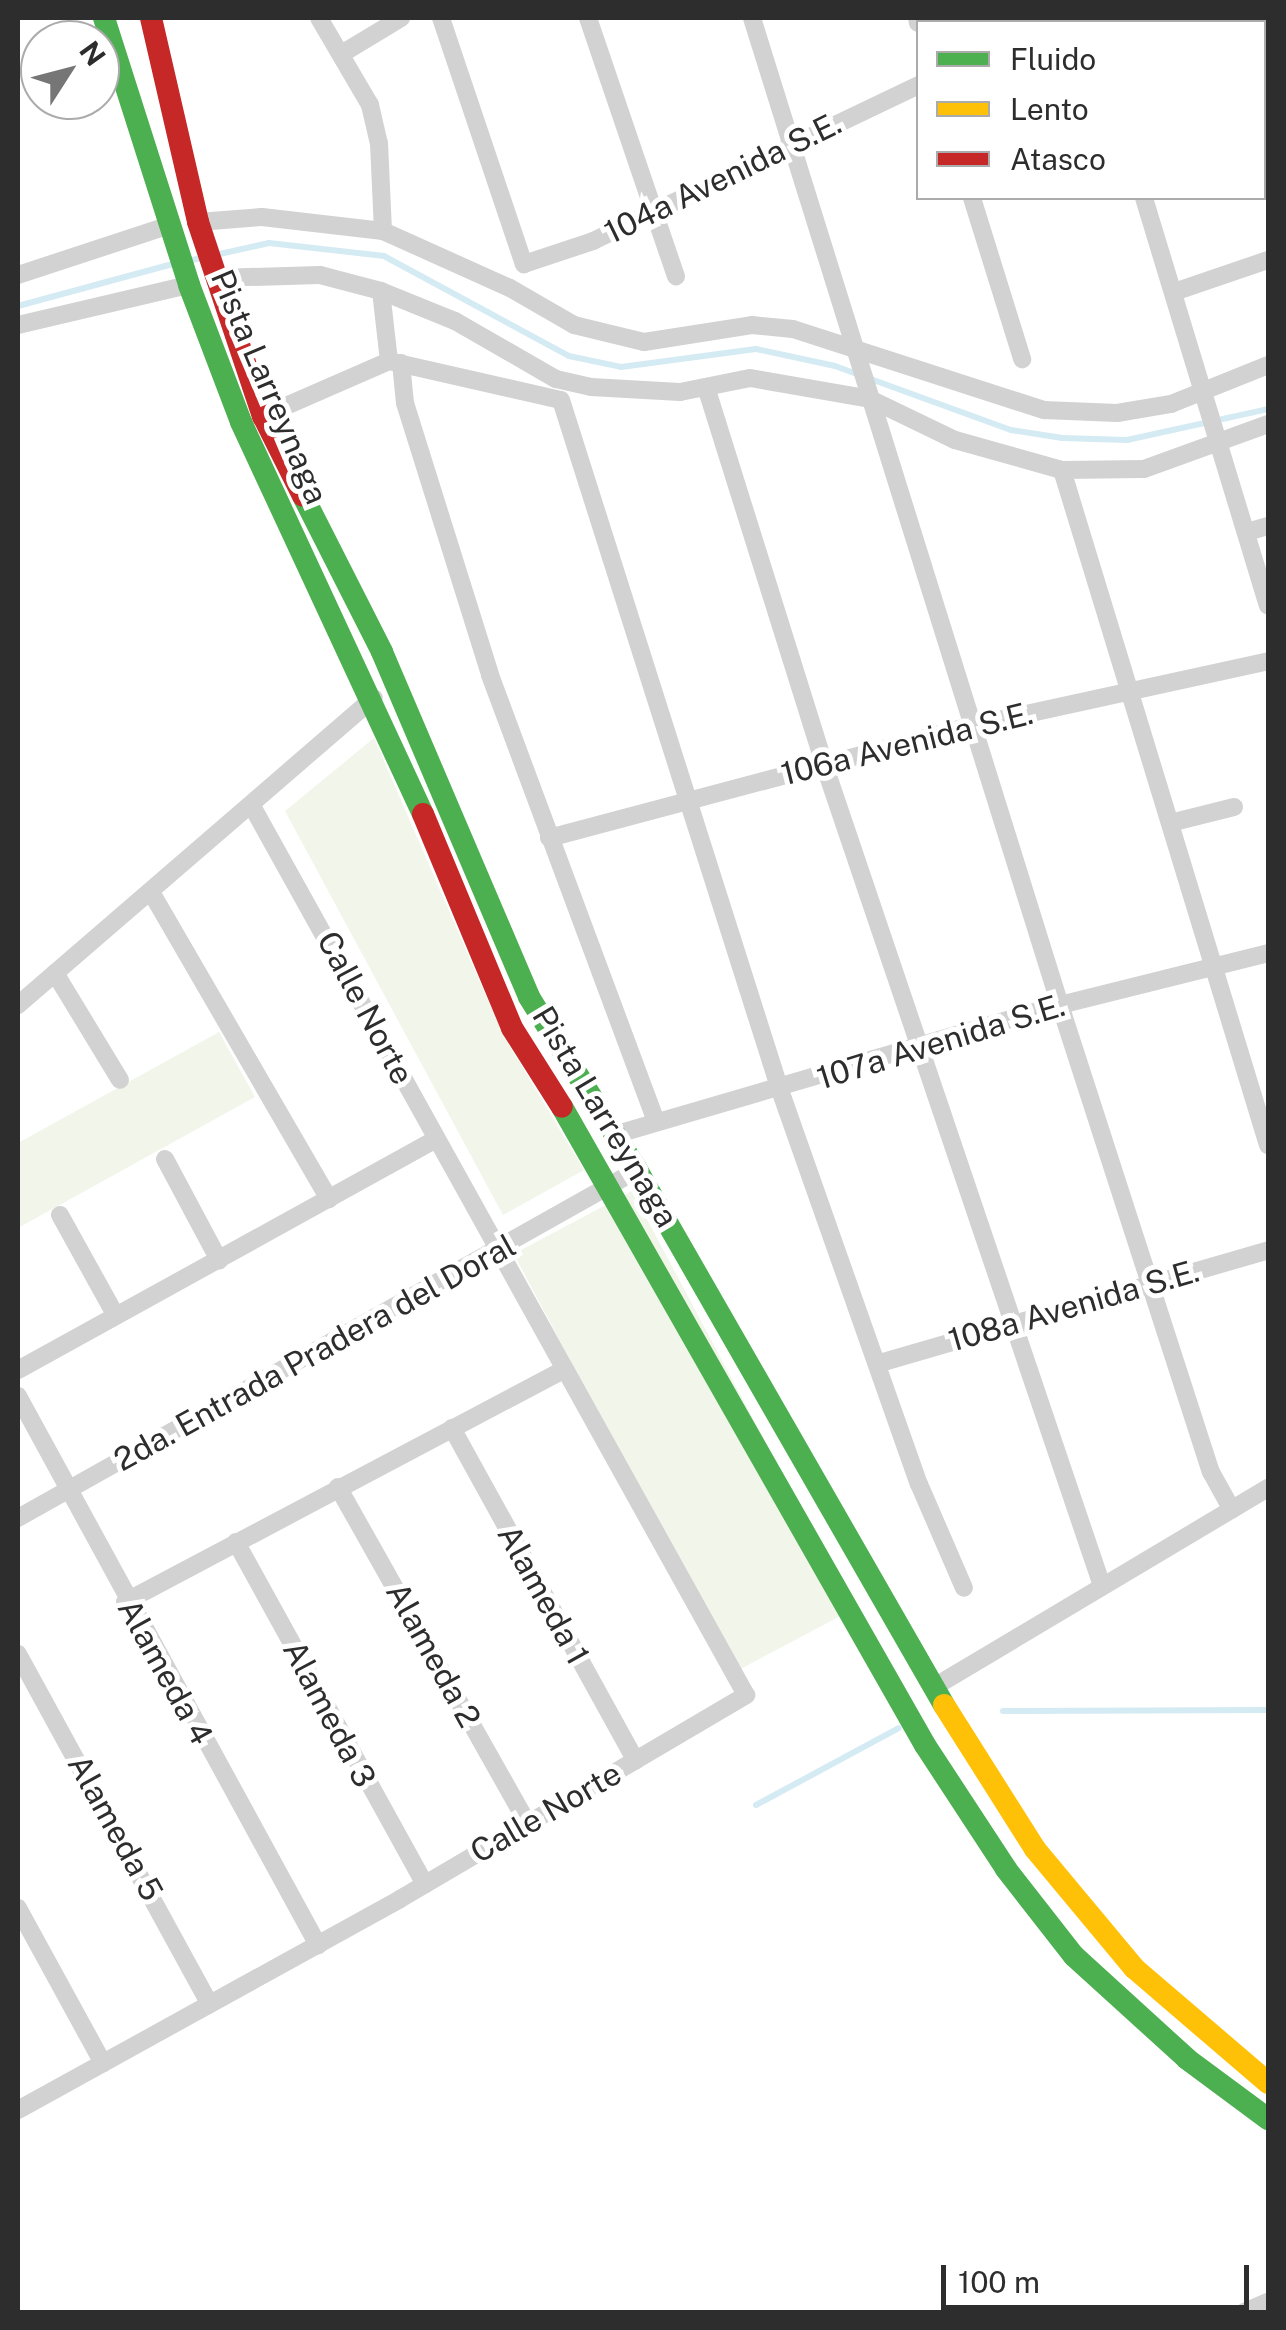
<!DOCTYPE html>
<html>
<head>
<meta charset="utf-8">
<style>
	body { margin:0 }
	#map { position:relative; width:1286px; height:2330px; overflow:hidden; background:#fff; font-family:"Public Sans",sans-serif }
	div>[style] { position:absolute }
	.green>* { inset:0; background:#f1f5ea; transform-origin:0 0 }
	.stream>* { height:6px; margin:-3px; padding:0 3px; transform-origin:3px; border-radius:3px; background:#d4ebf3 }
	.street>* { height:18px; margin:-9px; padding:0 9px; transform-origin:9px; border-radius:9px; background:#d2d2d2 }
	.fast>* { height:22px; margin:-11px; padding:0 11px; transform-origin:11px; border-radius:11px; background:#4caf50 }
	.slow>* { height:22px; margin:-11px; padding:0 11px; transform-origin:11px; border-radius:11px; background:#ffc107 }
	.jam>* { height:22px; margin:-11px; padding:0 11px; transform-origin:11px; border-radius:11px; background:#c62828 }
	span { translate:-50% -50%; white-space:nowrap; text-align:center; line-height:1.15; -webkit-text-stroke:10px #fff; paint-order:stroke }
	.street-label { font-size:32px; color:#2d2d2d }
	.frame { position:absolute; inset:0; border:20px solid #2d2d2d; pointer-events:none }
	.legend { position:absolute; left:916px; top:20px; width:350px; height:180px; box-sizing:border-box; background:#fff; border:2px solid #ababab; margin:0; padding:12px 18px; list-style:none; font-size:30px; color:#2d2d2d }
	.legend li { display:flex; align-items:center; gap:20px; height:50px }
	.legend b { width:50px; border:2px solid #ababab }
	.north { position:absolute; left:20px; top:20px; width:100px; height:100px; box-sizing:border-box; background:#fff; border:2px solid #ababab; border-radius:50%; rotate:54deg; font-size:28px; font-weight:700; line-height:40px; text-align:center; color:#2d2d2d }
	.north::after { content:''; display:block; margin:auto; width:35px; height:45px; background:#767676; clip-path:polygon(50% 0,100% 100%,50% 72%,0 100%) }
	.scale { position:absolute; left:941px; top:2265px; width:308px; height:45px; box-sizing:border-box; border:5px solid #2d2d2d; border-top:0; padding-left:12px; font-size:30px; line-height:35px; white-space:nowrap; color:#2d2d2d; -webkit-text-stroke:8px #fff; paint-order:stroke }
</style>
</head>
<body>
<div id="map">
	<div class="green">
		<i style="clip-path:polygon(374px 738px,503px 1035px,584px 1170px,503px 1215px,285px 811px)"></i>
		<i style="clip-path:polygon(219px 1032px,255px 1097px,18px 1228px,18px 1143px)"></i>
		<i style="left:632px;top:1191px;width:473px;height:134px;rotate:62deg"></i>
	</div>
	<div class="stream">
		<i style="left:188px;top:261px;width:83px;rotate:-12.5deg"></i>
		<i style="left:269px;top:243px;width:116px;rotate:6.4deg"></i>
		<i style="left:384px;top:256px;width:210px;rotate:28.4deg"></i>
		<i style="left:569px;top:356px;width:53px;rotate:11.9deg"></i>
		<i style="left:621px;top:367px;width:136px;rotate:-7.6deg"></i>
		<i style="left:756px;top:349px;width:81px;rotate:12.1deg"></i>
		<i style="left:835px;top:366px;width:187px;rotate:20deg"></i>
		<i style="left:1011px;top:430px;width:52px;rotate:8.9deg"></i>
		<i style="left:1062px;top:438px;width:65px;rotate:1.8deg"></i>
		<i style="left:1127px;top:440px;width:144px;rotate:-12.4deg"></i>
		<i style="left:18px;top:306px;width:164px;rotate:-15.2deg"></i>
		<i style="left:1003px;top:1711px;width:265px;rotate:-0.2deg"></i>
		<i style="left:756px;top:1805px;width:162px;rotate:-28.3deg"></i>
	</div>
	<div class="street">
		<i style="left:319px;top:18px;width:101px;rotate:59.6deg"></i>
		<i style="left:370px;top:105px;width:39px;rotate:77deg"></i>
		<i style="left:379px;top:143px;width:88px;rotate:87.4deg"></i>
		<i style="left:441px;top:18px;width:260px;rotate:71.4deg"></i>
		<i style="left:524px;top:264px;width:73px;rotate:-18.4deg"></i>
		<i style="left:593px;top:241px;width:361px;rotate:-25.6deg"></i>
		<i style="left:588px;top:18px;width:273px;rotate:71.2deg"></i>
		<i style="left:752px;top:18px;width:1034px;rotate:72.67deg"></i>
		<i style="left:1060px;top:1005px;width:491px;rotate:72.1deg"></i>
		<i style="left:1211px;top:1472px;width:43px;rotate:61.1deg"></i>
		<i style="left:917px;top:18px;width:5px;rotate:79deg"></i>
		<i style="left:1077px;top:22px;width:12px;rotate:-20deg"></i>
		<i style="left:343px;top:53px;width:68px;rotate:-31.1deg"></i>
		<i style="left:972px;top:198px;width:169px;rotate:72.7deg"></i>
		<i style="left:1144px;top:198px;width:426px;rotate:73.1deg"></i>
		<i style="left:198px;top:222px;width:64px;rotate:-4.5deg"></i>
		<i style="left:262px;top:217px;width:122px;rotate:6.6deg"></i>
		<i style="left:383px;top:231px;width:139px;rotate:24.2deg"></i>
		<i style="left:510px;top:288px;width:74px;rotate:30deg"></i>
		<i style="left:574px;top:325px;width:72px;rotate:13.7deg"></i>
		<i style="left:644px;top:342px;width:109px;rotate:-8.9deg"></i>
		<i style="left:752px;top:325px;width:41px;rotate:5.6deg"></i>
		<i style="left:793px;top:329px;width:264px;rotate:17.9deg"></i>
		<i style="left:1044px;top:410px;width:73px;rotate:2.4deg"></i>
		<i style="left:1117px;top:413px;width:55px;rotate:-9.5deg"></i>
		<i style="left:1171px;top:404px;width:105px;rotate:-21.9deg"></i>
		<i style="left:18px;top:275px;width:160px;rotate:-18.2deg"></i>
		<i style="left:217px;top:278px;width:103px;rotate:-1.7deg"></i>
		<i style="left:320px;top:275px;width:63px;rotate:14.7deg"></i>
		<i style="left:381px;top:291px;width:80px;rotate:22.1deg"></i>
		<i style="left:455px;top:321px;width:116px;rotate:29.9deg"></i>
		<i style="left:556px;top:379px;width:36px;rotate:13deg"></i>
		<i style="left:591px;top:387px;width:89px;rotate:3.2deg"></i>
		<i style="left:680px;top:392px;width:71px;rotate:-11.3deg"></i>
		<i style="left:750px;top:378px;width:122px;rotate:9.9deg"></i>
		<i style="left:870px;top:399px;width:94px;rotate:25.8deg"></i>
		<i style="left:955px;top:440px;width:111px;rotate:15.7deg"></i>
		<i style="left:1062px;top:470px;width:82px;rotate:-0.7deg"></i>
		<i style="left:1144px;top:469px;width:132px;rotate:-19.9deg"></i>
		<i style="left:381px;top:291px;width:70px;rotate:83.5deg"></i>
		<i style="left:1174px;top:292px;width:99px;rotate:-18.8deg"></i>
		<i style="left:18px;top:325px;width:176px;rotate:-13.2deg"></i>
		<i style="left:401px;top:363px;width:40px;rotate:84.3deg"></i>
		<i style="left:405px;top:403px;width:285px;rotate:72.6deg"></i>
		<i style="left:490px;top:675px;width:477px;rotate:69.6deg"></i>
		<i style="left:706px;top:387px;width:395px;rotate:72.6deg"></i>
		<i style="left:824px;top:764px;width:865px;rotate:71.31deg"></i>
		<i style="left:263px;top:416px;width:137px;rotate:-23.6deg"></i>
		<i style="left:389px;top:361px;width:176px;rotate:12.8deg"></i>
		<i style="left:561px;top:400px;width:724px;rotate:72.39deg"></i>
		<i style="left:780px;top:1090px;width:418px;rotate:70.6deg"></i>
		<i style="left:919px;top:1484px;width:113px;rotate:66.6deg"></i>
		<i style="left:1062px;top:470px;width:706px;rotate:73.03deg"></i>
		<i style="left:1247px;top:532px;width:22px;rotate:-16deg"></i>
		<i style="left:1170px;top:823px;width:66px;rotate:-14deg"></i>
		<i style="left:549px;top:838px;width:437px;rotate:-14.9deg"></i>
		<i style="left:971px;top:726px;width:304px;rotate:-12.3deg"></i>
		<i style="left:151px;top:892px;width:355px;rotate:59.9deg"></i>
		<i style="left:55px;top:973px;width:125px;rotate:58.7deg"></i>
		<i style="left:18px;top:1005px;width:470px;rotate:-40.8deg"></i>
		<i style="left:614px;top:1135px;width:465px;rotate:-16.3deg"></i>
		<i style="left:1060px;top:1005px;width:214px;rotate:-14deg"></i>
		<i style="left:165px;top:1159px;width:115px;rotate:61.9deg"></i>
		<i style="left:60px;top:1215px;width:115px;rotate:61deg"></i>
		<i style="left:880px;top:1363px;width:404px;rotate:-16.2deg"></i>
		<i style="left:18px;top:1370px;width:478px;rotate:-28.9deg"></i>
		<i style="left:18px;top:1396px;width:626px;rotate:61.35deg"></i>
		<i style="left:452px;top:1428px;width:380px;rotate:61.1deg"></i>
		<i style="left:338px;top:1487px;width:386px;rotate:60.6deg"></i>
		<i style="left:18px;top:1518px;width:710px;rotate:-29.34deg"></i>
		<i style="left:236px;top:1542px;width:391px;rotate:61.1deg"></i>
		<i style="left:125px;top:1602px;width:497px;rotate:-27.9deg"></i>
		<i style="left:18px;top:1654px;width:399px;rotate:61.3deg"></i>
		<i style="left:934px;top:1687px;width:389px;rotate:-30.8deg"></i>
		<i style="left:18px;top:1908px;width:177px;rotate:61.3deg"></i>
		<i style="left:18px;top:2110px;width:436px;rotate:-28.9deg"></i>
		<i style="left:400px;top:1899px;width:402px;rotate:-30.5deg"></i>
		<i style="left:746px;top:1695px;width:1017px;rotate:-119.06deg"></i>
		<i style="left:1244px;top:2312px;width:26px;rotate:-23deg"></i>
	</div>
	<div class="fast">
		<i style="left:104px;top:18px;width:280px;rotate:72.3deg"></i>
		<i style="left:189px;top:285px;width:147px;rotate:69.2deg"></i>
		<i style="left:241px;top:422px;width:432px;rotate:65.1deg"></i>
		<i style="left:303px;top:496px;width:175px;rotate:63.1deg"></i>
		<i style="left:382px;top:652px;width:375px;rotate:66.9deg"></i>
		<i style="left:529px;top:997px;width:204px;rotate:58deg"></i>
		<i style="left:637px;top:1170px;width:617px;rotate:60.15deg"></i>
		<i style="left:562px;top:1107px;width:734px;rotate:60.36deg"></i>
		<i style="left:925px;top:1745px;width:148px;rotate:56.8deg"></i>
		<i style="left:1006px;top:1869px;width:110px;rotate:52deg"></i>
		<i style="left:1074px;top:1956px;width:153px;rotate:42.3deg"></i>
		<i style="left:1187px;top:2059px;width:101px;rotate:36.5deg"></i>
	</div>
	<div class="slow">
		<i style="left:944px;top:1705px;width:170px;rotate:57.7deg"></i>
		<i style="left:1035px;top:1849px;width:155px;rotate:50.2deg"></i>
		<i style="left:1134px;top:1968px;width:177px;rotate:40.6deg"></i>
	</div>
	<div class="jam">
		<i style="left:151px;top:18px;width:209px;rotate:77deg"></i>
		<i style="left:198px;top:222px;width:205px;rotate:71.5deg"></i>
		<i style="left:263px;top:416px;width:89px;rotate:63.4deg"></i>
		<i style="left:423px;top:814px;width:232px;rotate:67.4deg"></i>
		<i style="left:512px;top:1028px;width:93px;rotate:57.7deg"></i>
	</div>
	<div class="street-label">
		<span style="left:723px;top:178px;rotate:-26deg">104a Avenida S.E.</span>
		<span style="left:269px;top:387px;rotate:67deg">Pista Larreynaga</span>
		<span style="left:907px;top:744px;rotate:-14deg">106a Avenida S.E.</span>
		<span style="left:365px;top:1008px;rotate:62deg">Calle Norte</span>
		<span style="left:941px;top:1042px;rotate:-17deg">107a Avenida S.E.</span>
		<span style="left:605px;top:1117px;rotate:59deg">Pista Larreynaga</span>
		<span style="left:1074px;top:1306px;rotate:-16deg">108a Avenida S.E.</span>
		<span style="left:315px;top:1353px;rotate:-29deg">2da. Entrada Pradera del Doral</span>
		<span style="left:543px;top:1595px;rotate:61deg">Alameda 1</span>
		<span style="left:433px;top:1655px;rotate:61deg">Alameda 2</span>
		<span style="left:165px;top:1672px;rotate:61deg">Alameda 4</span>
		<span style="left:329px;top:1714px;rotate:62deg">Alameda 3</span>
		<span style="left:546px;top:1813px;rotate:-30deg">Calle Norte</span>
		<span style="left:115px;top:1828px;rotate:61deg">Alameda 5</span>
	</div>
	<div class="frame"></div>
	<ul class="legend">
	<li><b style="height:12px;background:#4caf50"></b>Fluido</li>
	<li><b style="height:12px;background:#ffc107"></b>Lento</li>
	<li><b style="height:12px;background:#c62828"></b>Atasco</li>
	</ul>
	<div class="north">N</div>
	<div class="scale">100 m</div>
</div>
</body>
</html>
